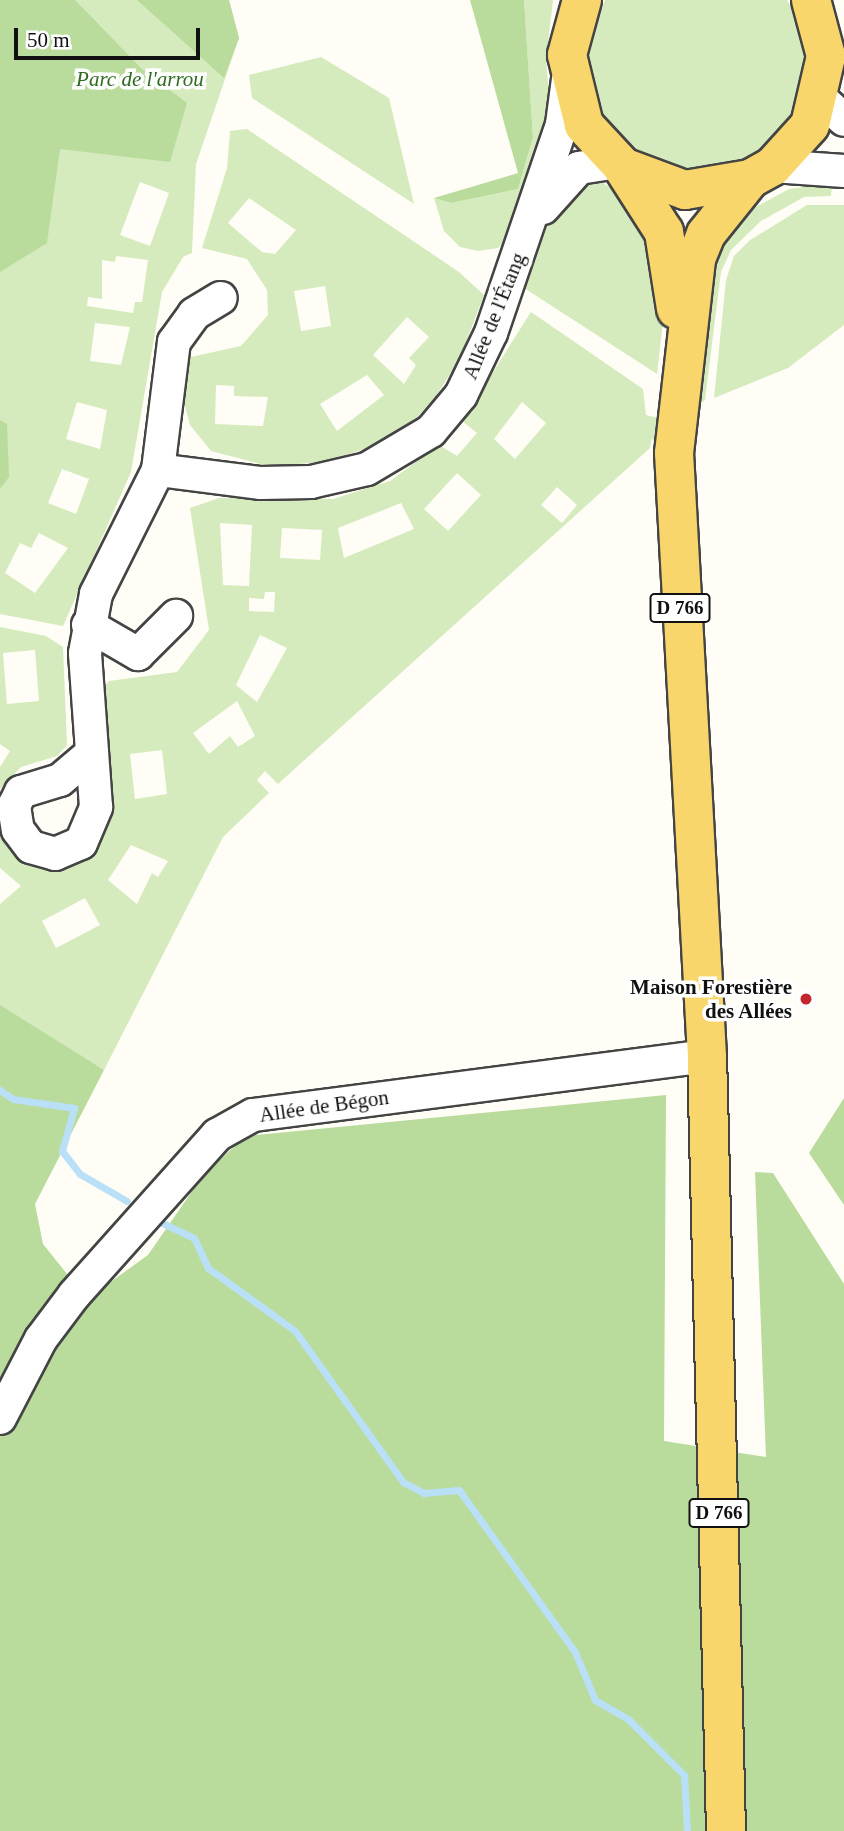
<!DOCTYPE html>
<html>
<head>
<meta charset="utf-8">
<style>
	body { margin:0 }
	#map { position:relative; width:844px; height:1831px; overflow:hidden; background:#fffdf5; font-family:"Times New Roman",serif }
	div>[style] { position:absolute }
	.green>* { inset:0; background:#d5ebbd }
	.forest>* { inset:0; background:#b9dc9c }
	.stream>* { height:7px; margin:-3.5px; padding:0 3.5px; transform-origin:3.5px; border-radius:3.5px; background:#b9e0f7 }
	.roads { filter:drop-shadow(2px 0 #444) drop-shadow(-2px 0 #444) drop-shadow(0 2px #444) drop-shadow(0 -2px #444) }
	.minor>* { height:32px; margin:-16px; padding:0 16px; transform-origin:16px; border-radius:16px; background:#fff }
	.major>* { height:38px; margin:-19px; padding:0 19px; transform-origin:19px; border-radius:19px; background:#f9d66b }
	.dots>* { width:19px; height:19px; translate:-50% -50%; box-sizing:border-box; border:4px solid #fff; border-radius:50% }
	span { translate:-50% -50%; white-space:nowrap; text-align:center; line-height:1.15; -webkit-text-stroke:7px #fff; paint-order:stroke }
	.shield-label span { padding:2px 5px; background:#fff; border:2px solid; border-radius:5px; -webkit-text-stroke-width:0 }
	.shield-label { font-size:19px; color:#111; font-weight:700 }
	.park-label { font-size:21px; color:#2f6b1f; font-style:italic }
	.street-label { font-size:21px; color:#111 }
	.poi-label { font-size:21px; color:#111; font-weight:700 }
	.right { translate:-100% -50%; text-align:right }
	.scale { position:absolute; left:14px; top:28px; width:186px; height:32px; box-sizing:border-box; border:4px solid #111; border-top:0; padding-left:9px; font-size:21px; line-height:24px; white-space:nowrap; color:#111; -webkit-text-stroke:5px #fff; paint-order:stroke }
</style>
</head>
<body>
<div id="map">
	<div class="green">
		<i style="clip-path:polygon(evenodd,0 0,229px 0,239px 38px,196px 164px,192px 253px,183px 257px,162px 292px,131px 472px,63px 626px,0 614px,0 0,140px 182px,169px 193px,150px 246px,120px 235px,140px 182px,0 0,116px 256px,148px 260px,142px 302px,135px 302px,133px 313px,87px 306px,88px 297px,102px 299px,102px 260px,115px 262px,116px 256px,0 0,95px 323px,130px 327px,121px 365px,90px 361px,95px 323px,0 0,77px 402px,107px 410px,100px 449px,66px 439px,77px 402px,0 0,62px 469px,89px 479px,76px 514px,48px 503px,62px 469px,0 0,39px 533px,68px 548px,35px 593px,5px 573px,20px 543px,31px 548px,39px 533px)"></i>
		<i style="clip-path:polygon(524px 0,553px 0,546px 60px,551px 114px,515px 231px,498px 248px,478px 251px,460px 247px,444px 231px,434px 198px,451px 203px,518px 189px,533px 138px)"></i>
		<i style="clip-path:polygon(605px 0,787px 0,800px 24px,807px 70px,795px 115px,782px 134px,746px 163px,701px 175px,635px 157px,602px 124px,585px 57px)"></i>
		<i style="clip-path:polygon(321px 57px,389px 98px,414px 204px,252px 98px,249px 75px)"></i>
		<i style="clip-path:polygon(evenodd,247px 129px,459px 272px,484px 295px,459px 360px,436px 396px,411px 424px,377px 445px,327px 461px,272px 467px,211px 451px,190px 425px,183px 399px,186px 358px,241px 346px,268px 315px,267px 290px,247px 259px,202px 248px,227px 168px,230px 131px,247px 129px,249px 198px,296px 230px,275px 254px,262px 252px,228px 223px,249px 198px,247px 129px,325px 286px,331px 326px,301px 331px,294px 291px,325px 286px,247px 129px,407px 317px,429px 337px,409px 358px,416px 365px,404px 384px,373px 355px,407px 317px,247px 129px,367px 375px,384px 395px,337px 431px,320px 404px,367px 375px,247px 129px,216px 385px,234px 386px,234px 396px,268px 397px,263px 426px,215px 424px,216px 385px)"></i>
		<i style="clip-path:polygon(585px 173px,613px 189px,648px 227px,665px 304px,657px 374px,521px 286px,558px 196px)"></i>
		<i style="clip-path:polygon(832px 183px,831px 196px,804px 197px,761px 221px,731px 250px,721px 272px,705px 400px,697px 406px,698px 283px,732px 220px,789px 189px)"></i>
		<i style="clip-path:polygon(807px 205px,844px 205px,844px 325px,788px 368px,714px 398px,726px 280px,734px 256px,750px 240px)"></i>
		<i style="clip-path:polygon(evenodd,531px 312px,643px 389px,646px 415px,658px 418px,658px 450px,652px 438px,650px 448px,278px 784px,265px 771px,257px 780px,269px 793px,223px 837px,104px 1070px,69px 1050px,0 1185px,0 904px,21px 886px,0 868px,0 828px,12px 852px,38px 867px,83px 858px,100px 692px,109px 681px,177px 672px,209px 630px,190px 508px,219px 498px,333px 499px,390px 481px,439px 445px,457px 456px,477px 433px,462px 421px,531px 312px,522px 402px,546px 423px,515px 459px,494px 439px,522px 402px,531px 312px,457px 473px,481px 495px,448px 531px,424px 509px,457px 473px,531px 312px,557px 487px,577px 505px,562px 523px,541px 505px,557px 487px,531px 312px,401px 503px,414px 529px,344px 558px,338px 528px,401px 503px,531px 312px,220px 523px,252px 525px,249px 586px,223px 585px,220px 523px,531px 312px,282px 528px,322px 530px,320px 560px,280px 558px,282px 528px,531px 312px,265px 592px,275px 592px,274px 612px,249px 611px,249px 598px,264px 599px,265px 592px,531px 312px,260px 635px,287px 648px,257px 702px,236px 685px,260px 635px,531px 312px,237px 701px,255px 736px,238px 747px,230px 736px,209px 754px,193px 733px,237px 701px,531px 312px,162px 750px,167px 794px,135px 799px,130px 754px,162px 750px,531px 312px,131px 845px,168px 861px,158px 877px,152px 873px,137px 904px,108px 880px,131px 845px,531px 312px,85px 898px,100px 925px,56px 948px,42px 921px,85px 898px)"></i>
		<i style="clip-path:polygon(evenodd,0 627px,46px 636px,63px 647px,67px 745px,57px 756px,21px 767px,0 789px,0 767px,10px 751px,0 744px,0 627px,35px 650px,39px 701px,7px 704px,3px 653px,35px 650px)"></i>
	</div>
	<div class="forest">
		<i style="clip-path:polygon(0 0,75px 0,142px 69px,187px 103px,170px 162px,60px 149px,47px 243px,0 272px)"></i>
		<i style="clip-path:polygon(137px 0,229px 0,239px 38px,224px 78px)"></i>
		<i style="clip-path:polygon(470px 0,524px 0,533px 138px,518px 189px,451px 203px,434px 198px,518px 173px)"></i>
		<i style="clip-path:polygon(0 420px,7px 424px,9px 477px,0 489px)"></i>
		<i style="clip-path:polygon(0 1005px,104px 1070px,35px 1204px,43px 1244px,87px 1299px,148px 1255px,204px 1174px,246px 1136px,666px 1095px,664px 1441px,766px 1457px,755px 1172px,773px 1173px,844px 1284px,844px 1831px,0 1831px)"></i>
		<i style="clip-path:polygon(844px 1098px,844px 1205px,809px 1153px)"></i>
	</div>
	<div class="stream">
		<i style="left:0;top:1090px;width:16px;rotate:35deg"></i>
		<i style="left:13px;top:1099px;width:62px;rotate:8.4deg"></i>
		<i style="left:74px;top:1108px;width:45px;rotate:105.6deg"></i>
		<i style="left:62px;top:1151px;width:29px;rotate:52deg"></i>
		<i style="left:80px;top:1174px;width:54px;rotate:29.9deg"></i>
		<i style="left:154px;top:1219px;width:44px;rotate:25.4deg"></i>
		<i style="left:194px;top:1238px;width:33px;rotate:65deg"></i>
		<i style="left:208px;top:1268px;width:107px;rotate:35.9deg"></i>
		<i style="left:295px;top:1331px;width:186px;rotate:54.4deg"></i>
		<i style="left:403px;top:1482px;width:24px;rotate:28deg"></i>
		<i style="left:424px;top:1493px;width:35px;rotate:-5deg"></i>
		<i style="left:459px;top:1490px;width:199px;rotate:54.4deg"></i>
		<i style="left:575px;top:1652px;width:52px;rotate:67.4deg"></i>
		<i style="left:595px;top:1700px;width:38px;rotate:30deg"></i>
		<i style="left:628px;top:1719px;width:79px;rotate:45deg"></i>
		<i style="left:684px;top:1775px;width:56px;rotate:86.9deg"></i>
	</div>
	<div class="roads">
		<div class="minor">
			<i style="left:821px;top:99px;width:31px;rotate:42deg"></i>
			<i style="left:773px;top:166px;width:71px;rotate:4deg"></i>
			<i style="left:543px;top:208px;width:54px;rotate:-48deg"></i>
			<i style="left:579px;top:168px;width:36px;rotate:-9deg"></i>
			<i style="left:158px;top:470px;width:104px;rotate:7.2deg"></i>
			<i style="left:261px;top:483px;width:50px;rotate:-1.1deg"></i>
			<i style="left:311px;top:482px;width:57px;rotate:-13.1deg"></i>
			<i style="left:367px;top:469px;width:74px;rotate:-30.7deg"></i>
			<i style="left:431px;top:431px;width:47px;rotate:-50.2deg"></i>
			<i style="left:461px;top:395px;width:69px;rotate:-64.2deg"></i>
			<i style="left:491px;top:333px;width:221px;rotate:-71.2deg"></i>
			<i style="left:562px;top:124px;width:45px;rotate:-82.4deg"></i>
			<i style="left:88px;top:625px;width:58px;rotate:30.1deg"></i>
			<i style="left:138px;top:654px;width:54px;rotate:-45deg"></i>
			<i style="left:92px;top:753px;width:42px;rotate:139.8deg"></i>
			<i style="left:60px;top:780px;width:41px;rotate:162.9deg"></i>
			<i style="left:21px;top:792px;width:16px;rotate:117deg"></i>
			<i style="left:14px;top:806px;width:24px;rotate:81deg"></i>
			<i style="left:18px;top:830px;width:21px;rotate:53deg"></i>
			<i style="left:31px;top:847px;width:25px;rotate:16deg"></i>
			<i style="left:55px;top:854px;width:28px;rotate:-23deg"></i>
			<i style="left:81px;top:843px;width:39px;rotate:-67deg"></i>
			<i style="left:96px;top:807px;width:154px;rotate:-94.1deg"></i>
			<i style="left:85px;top:653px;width:60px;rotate:-79.4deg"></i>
			<i style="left:96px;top:594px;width:139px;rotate:-63.4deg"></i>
			<i style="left:158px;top:470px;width:129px;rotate:-82.9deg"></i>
			<i style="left:174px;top:342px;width:34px;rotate:-54deg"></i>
			<i style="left:194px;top:314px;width:31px;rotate:-31deg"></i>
			<i style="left:0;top:1418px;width:89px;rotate:-62.6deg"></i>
			<i style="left:41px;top:1339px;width:55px;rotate:-53.1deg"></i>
			<i style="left:74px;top:1295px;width:215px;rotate:-48.2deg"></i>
			<i style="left:217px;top:1135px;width:41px;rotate:-29.1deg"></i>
			<i style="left:253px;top:1115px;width:458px;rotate:-7.4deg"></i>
		</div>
		<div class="major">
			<i style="left:582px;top:0;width:57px;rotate:105.3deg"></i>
			<i style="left:567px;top:55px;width:72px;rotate:76.3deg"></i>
			<i style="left:584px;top:125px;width:57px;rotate:47.1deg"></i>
			<i style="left:623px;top:167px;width:66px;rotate:20.4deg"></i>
			<i style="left:685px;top:190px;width:66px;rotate:-9.6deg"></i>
			<i style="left:750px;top:179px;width:26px;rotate:-29deg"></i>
			<i style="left:773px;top:166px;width:55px;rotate:-47.9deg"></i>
			<i style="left:810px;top:125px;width:71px;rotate:-76.9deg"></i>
			<i style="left:826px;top:56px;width:58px;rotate:-105deg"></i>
			<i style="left:623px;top:168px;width:76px;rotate:57.4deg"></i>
			<i style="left:664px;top:232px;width:78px;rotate:81.1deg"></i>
			<i style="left:726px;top:1831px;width:775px;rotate:-91.4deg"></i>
			<i style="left:707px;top:1056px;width:604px;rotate:-93.13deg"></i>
			<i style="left:674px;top:453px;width:195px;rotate:-83.5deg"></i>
			<i style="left:696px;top:259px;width:27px;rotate:-68deg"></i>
			<i style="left:706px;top:234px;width:70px;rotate:-51.3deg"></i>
		</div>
	</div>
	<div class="dots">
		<i style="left:806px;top:999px;background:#c4262e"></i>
	</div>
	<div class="shield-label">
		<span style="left:680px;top:608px">D 766</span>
		<span style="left:719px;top:1513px">D 766</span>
	</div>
	<div class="park-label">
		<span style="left:140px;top:79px">Parc de l'arrou</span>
	</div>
	<div class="street-label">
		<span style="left:494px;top:316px;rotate:-68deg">Allée de l'Étang</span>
		<span style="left:324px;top:1106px;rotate:-8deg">Allée de Bégon</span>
	</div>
	<div class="poi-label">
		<span class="right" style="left:792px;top:999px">Maison Forestière<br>des Allées</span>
	</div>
	<div class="scale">50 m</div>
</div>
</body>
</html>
